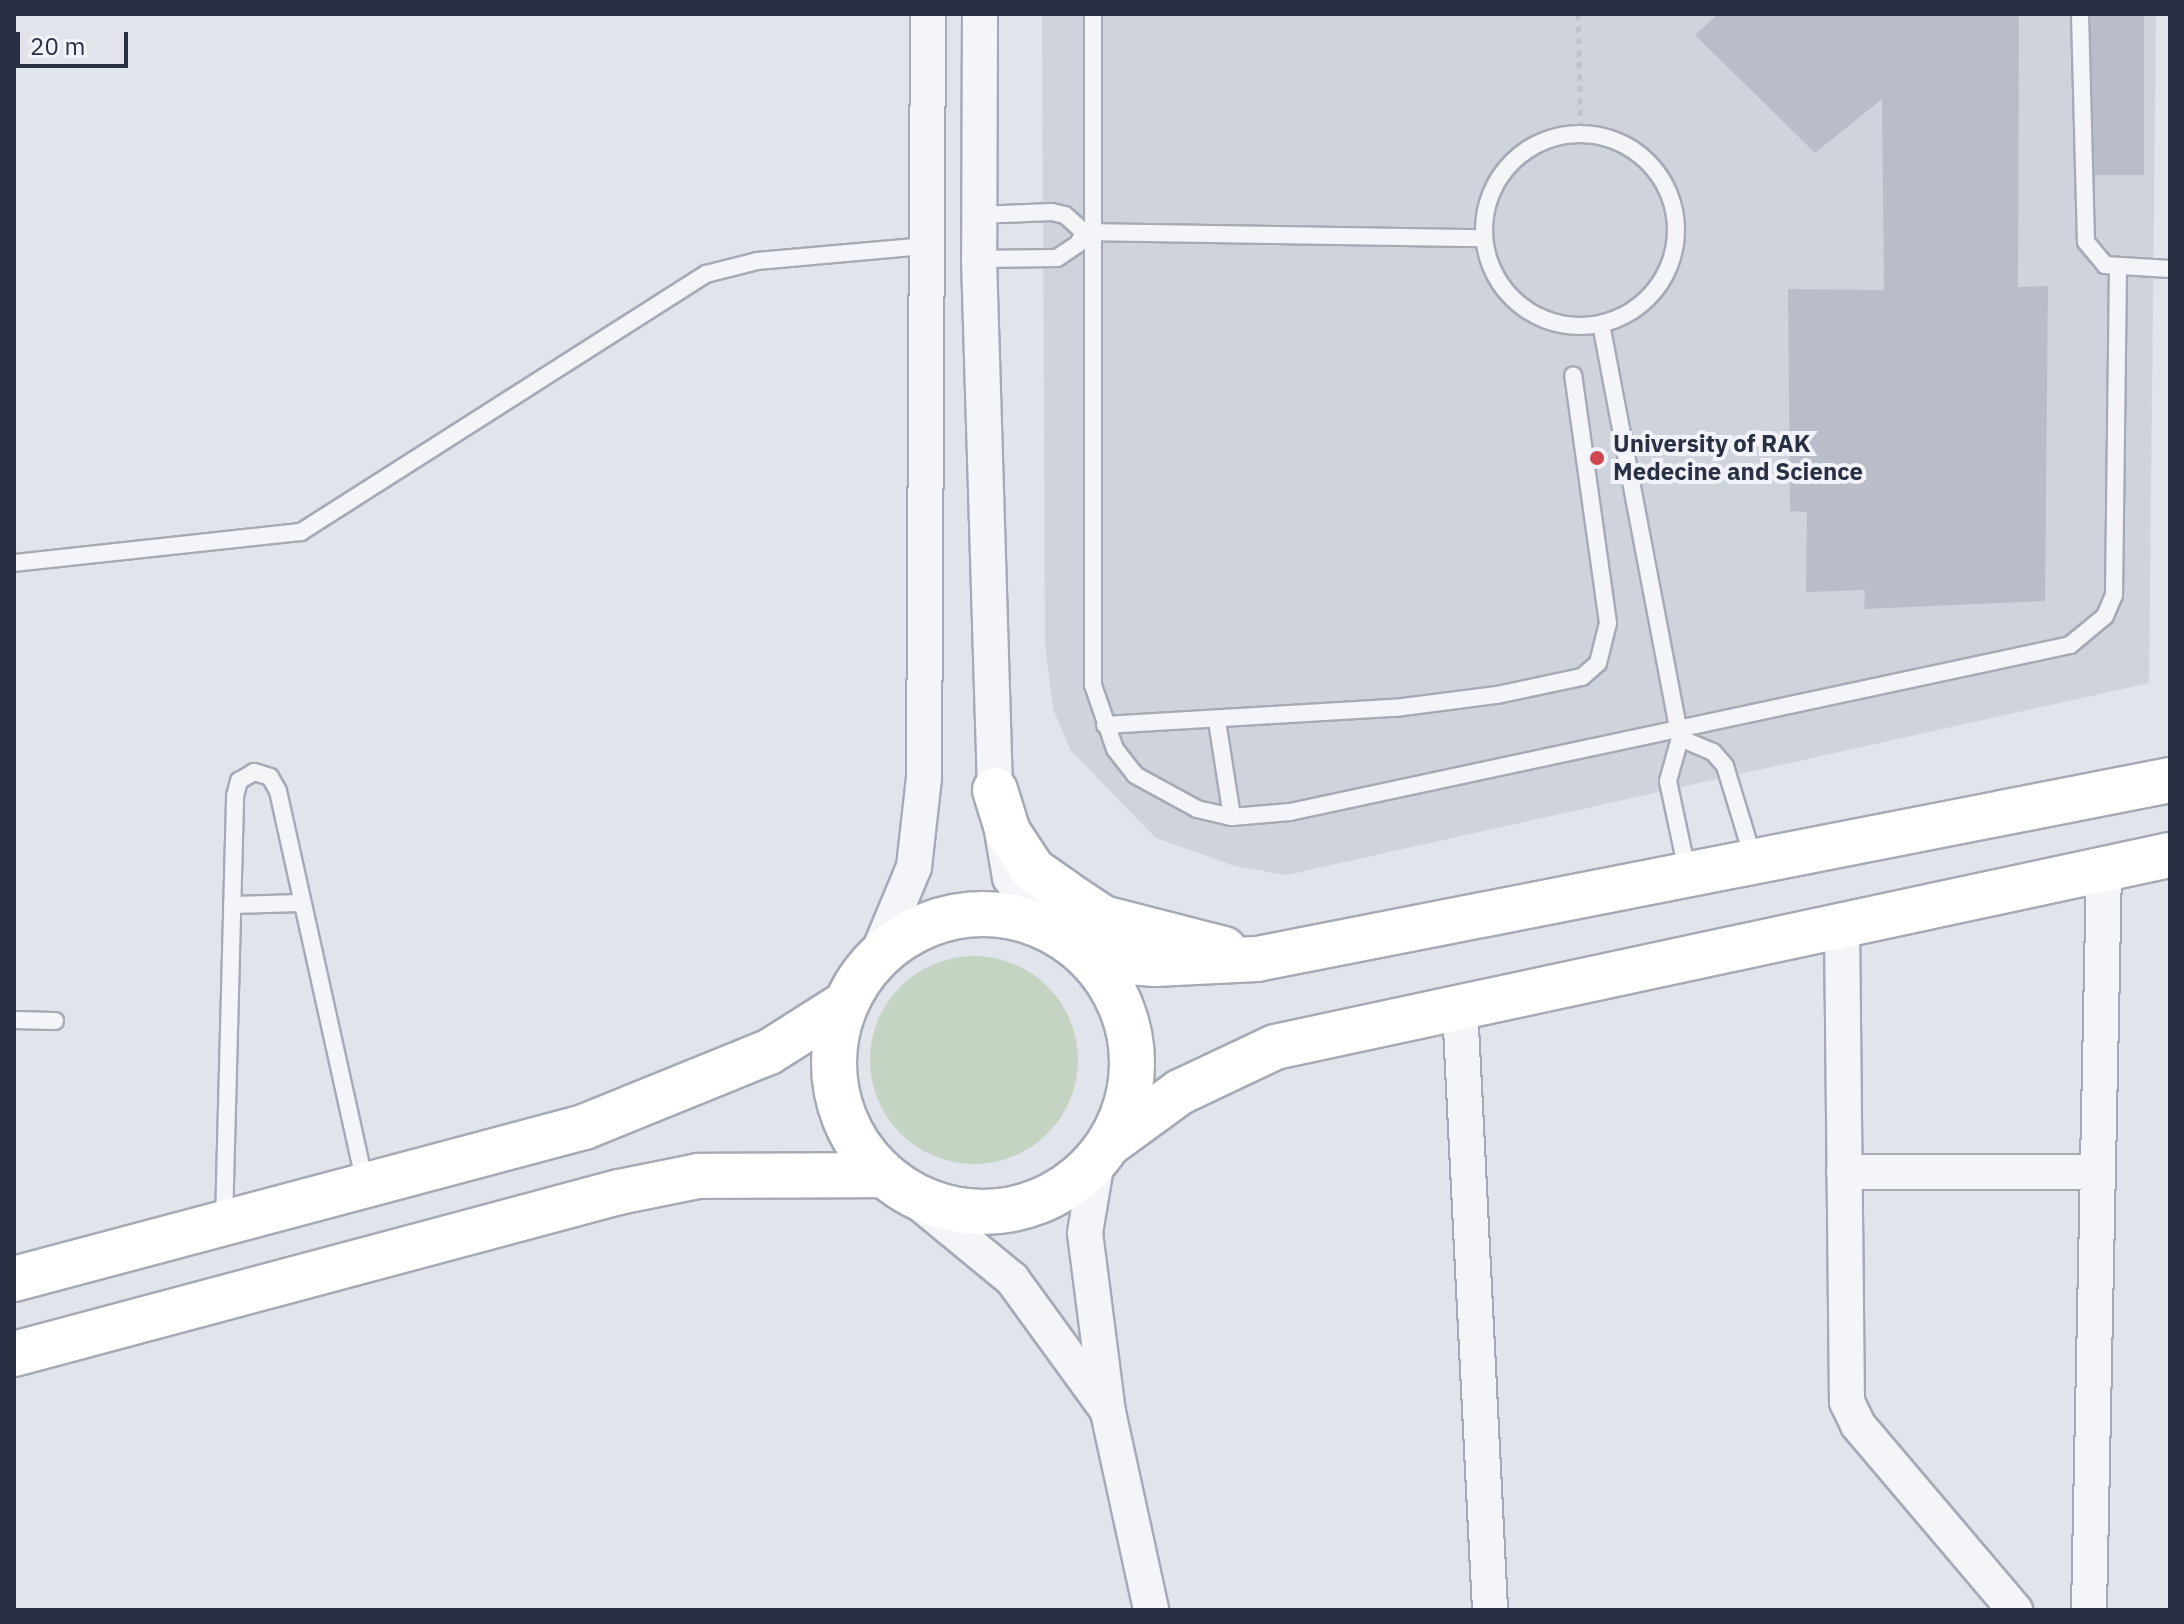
<!DOCTYPE html>
<html>
<head>
<meta charset="utf-8">
<style>
	body { margin:0 }
	#map { position:relative; width:2184px; height:1624px; overflow:hidden; background:#e1e4ea; font-family:"IBM Plex Sans",sans-serif }
	div>[style] { position:absolute }
	.built>* { inset:0; background:#cfd3dc }
	.green>* { inset:0; background:#c5d4c2 }
	.round { border-radius:50% }
	.building>* { inset:0; background:#b9bdc8; transform-origin:0 0 }
	.path>* { height:5px; margin-top:-2.5px; transform-origin:0; background:repeating-linear-gradient(90deg,#bfc2c9 0 6px,transparent 0 12px) }
	.roads { filter:drop-shadow(2px 0 #a6aab5) drop-shadow(-2px 0 #a6aab5) drop-shadow(0 2px #a6aab5) drop-shadow(0 -2px #a6aab5) }
	.service>* { height:16px; margin:-8px; padding:0 8px; transform-origin:8px; border-radius:8px; background:#f4f5f8 }
	.service>.ring { margin:-8px; padding:0; box-sizing:content-box; background:none; border:16px solid #f4f5f8; border-radius:50% }
	.minor>* { height:34px; margin:-17px; padding:0 17px; transform-origin:17px; border-radius:17px; background:#f4f5f8 }
	.secondary>* { height:44px; margin:-22px; padding:0 22px; transform-origin:22px; border-radius:22px; background:#fff }
	.secondary>.ring { margin:-22px; padding:0; box-sizing:content-box; background:none; border:44px solid #fff; border-radius:50% }
	.dots>* { width:22px; height:22px; translate:-50% -50%; box-sizing:border-box; border:4px solid #f1f3f8; border-radius:50% }
	span { translate:-50% -50%; white-space:nowrap; text-align:center; line-height:1.15; -webkit-text-stroke:8px #f1f3f8; paint-order:stroke }
	.poi-label { font-size:24px; color:#293043; font-weight:700 }
	.left { translate:0 -50%; text-align:left }
	.frame { position:absolute; inset:0; border:16px solid #293043; pointer-events:none }
	.scale { position:absolute; left:16px; top:32px; width:112px; height:36px; box-sizing:border-box; border:4px solid #293043; border-top:0; padding-left:10px; font-size:24px; line-height:28px; white-space:nowrap; color:#293043; -webkit-text-stroke:6px #f1f3f8; paint-order:stroke }
</style>
</head>
<body>
<div id="map">
	<div class="built">
		<i style="clip-path:polygon(1042px 14px,2156px 14px,2149px 683px,1286px 875px,1235px 866px,1156px 838px,1071px 751px,1053px 709px,1045px 644px)"></i>
	</div>
	<div class="green">
		<i class="round" style="left:870px;top:956px;width:208px;height:208px"></i>
	</div>
	<div class="building">
		<i style="clip-path:polygon(1718px 14px,2019px 14px,2018px 287px,2048px 286px,2045px 601px,1864px 609px,1865px 590px,1806px 592px,1807px 512px,1790px 511px,1788px 289px,1884px 290px,1882px 99px,1815px 153px,1695px 35px)"></i>
		<i style="left:2091px;top:14px;width:53px;height:161px"></i>
	</div>
	<div class="path">
		<i style="left:1578px;top:14px;width:120px;rotate:88.6deg"></i>
	</div>
	<div class="roads">
		<div class="service">
			<i style="left:1093px;top:14px;width:671px;rotate:90deg"></i>
			<i style="left:1093px;top:685px;width:68px;rotate:71deg"></i>
			<i style="left:1115px;top:749px;width:33px;rotate:52deg"></i>
			<i style="left:1135px;top:775px;width:71px;rotate:28.7deg"></i>
			<i style="left:1197px;top:809px;width:36px;rotate:13deg"></i>
			<i style="left:1232px;top:817px;width:58px;rotate:-4.9deg"></i>
			<i style="left:1290px;top:812px;width:798px;rotate:-12.08deg"></i>
			<i style="left:2070px;top:645px;width:45px;rotate:-39.6deg"></i>
			<i style="left:2105px;top:616px;width:23px;rotate:-67deg"></i>
			<i style="left:2114px;top:595px;width:326px;rotate:-89.3deg"></i>
			<i style="left:2080px;top:14px;width:228px;rotate:88.5deg"></i>
			<i style="left:2086px;top:242px;width:30px;rotate:50deg"></i>
			<i style="left:2105px;top:265px;width:65px;rotate:3.5deg"></i>
			<i class="ring" style="left:1484px;top:134px;width:176px;height:176px"></i>
			<i style="left:978px;top:215px;width:74px;rotate:-2.3deg"></i>
			<i style="left:1052px;top:212px;width:13px;rotate:13deg"></i>
			<i style="left:1065px;top:215px;width:25px;rotate:42deg"></i>
			<i style="left:1084px;top:232px;width:399px;rotate:0.9deg"></i>
			<i style="left:979px;top:259px;width:78px;rotate:-0.7deg"></i>
			<i style="left:1057px;top:258px;width:25px;rotate:-34deg"></i>
			<i style="left:1078px;top:244px;width:13px;rotate:-63deg"></i>
			<i style="left:1601px;top:324px;width:421px;rotate:79.2deg"></i>
			<i style="left:1680px;top:738px;width:45px;rotate:105.6deg"></i>
			<i style="left:1668px;top:781px;width:96px;rotate:78deg"></i>
			<i style="left:14px;top:563px;width:289px;rotate:-6.2deg"></i>
			<i style="left:301px;top:532px;width:480px;rotate:-32.5deg"></i>
			<i style="left:706px;top:274px;width:53px;rotate:-14.3deg"></i>
			<i style="left:757px;top:261px;width:170px;rotate:-5.1deg"></i>
			<i style="left:1217px;top:721px;width:97px;rotate:81.1deg"></i>
			<i style="left:1105px;top:725px;width:290px;rotate:-3.4deg"></i>
			<i style="left:1395px;top:708px;width:103px;rotate:-7.3deg"></i>
			<i style="left:1497px;top:695px;width:87px;rotate:-12deg"></i>
			<i style="left:1582px;top:677px;width:21px;rotate:-41deg"></i>
			<i style="left:1598px;top:663px;width:41px;rotate:-76deg"></i>
			<i style="left:1608px;top:623px;width:250px;rotate:-98deg"></i>
			<i style="left:1680px;top:738px;width:36px;rotate:23deg"></i>
			<i style="left:1713px;top:752px;width:18px;rotate:49deg"></i>
			<i style="left:1725px;top:766px;width:99px;rotate:73deg"></i>
			<i style="left:232px;top:905px;width:70px;rotate:-1.6deg"></i>
			<i style="left:14px;top:1020px;width:41px;rotate:1.4deg"></i>
			<i style="left:224px;top:1221px;width:425px;rotate:-88.5deg"></i>
			<i style="left:235px;top:796px;width:16px;rotate:-75deg"></i>
			<i style="left:239px;top:781px;width:17px;rotate:-31deg"></i>
			<i style="left:254px;top:772px;width:17px;rotate:17deg"></i>
			<i style="left:270px;top:777px;width:16px;rotate:60deg"></i>
			<i style="left:278px;top:791px;width:402px;rotate:77.5deg"></i>
		</div>
		<div class="minor">
			<i style="left:980px;top:14px;width:245px;rotate:90.2deg"></i>
			<i style="left:979px;top:259px;width:531px;rotate:88.27deg"></i>
			<i style="left:995px;top:790px;width:89px;rotate:80.3deg"></i>
			<i style="left:1010px;top:878px;width:68px;rotate:50.9deg"></i>
			<i style="left:1842px;top:925px;width:477px;rotate:89.4deg"></i>
			<i style="left:1847px;top:1402px;width:25px;rotate:64deg"></i>
			<i style="left:1858px;top:1425px;width:243px;rotate:49.7deg"></i>
			<i style="left:876px;top:958px;width:99px;rotate:-67.3deg"></i>
			<i style="left:914px;top:867px;width:90px;rotate:-83.6deg"></i>
			<i style="left:924px;top:778px;width:764px;rotate:-89.7deg"></i>
			<i style="left:1460px;top:1007px;width:604px;rotate:87.15deg"></i>
			<i style="left:1097px;top:1161px;width:73px;rotate:99.5deg"></i>
			<i style="left:1085px;top:1233px;width:180px;rotate:82.7deg"></i>
			<i style="left:1108px;top:1412px;width:203px;rotate:77.7deg"></i>
			<i style="left:1844px;top:1172px;width:254px"></i>
			<i style="left:906px;top:1192px;width:137px;rotate:39.4deg"></i>
			<i style="left:1012px;top:1279px;width:158px;rotate:54deg"></i>
			<i style="left:2089px;top:1610px;width:741px;rotate:-88.84deg"></i>
		</div>
		<div class="secondary">
			<i style="left:995px;top:790px;width:44px;rotate:72.8deg"></i>
			<i style="left:1008px;top:832px;width:45px;rotate:56.7deg"></i>
			<i style="left:1033px;top:870px;width:38px;rotate:35deg"></i>
			<i style="left:1064px;top:892px;width:47px;rotate:33.7deg"></i>
			<i style="left:1103px;top:918px;width:125px;rotate:14.4deg"></i>
			<i class="ring" style="left:834px;top:914px;width:254px;height:254px"></i>
			<i style="left:1091px;top:959px;width:64px;rotate:4.5deg"></i>
			<i style="left:1155px;top:964px;width:102px;rotate:-2.8deg"></i>
			<i style="left:1257px;top:959px;width:930px;rotate:-11.09deg"></i>
			<i style="left:1110px;top:1143px;width:87px;rotate:-36.1deg"></i>
			<i style="left:1180px;top:1092px;width:105px;rotate:-25.3deg"></i>
			<i style="left:1275px;top:1047px;width:915px;rotate:-12.11deg"></i>
			<i style="left:14px;top:1279px;width:590px;rotate:-14.93deg"></i>
			<i style="left:584px;top:1127px;width:200px;rotate:-22.1deg"></i>
			<i style="left:769px;top:1052px;width:90px;rotate:-32.3deg"></i>
			<i style="left:14px;top:1354px;width:626px;rotate:-14.99deg"></i>
			<i style="left:619px;top:1192px;width:81px;rotate:-11.4deg"></i>
			<i style="left:698px;top:1176px;width:184px;rotate:-0.3deg"></i>
		</div>
	</div>
	<div class="dots">
		<i style="left:1597px;top:458px;background:#d1454e"></i>
	</div>
	<div class="poi-label">
		<span class="left" style="left:1613px;top:458px">University of RAK<br>Medecine and Science</span>
	</div>
	<div class="frame"></div>
	<div class="scale">20 m</div>
</div>
</body>
</html>
